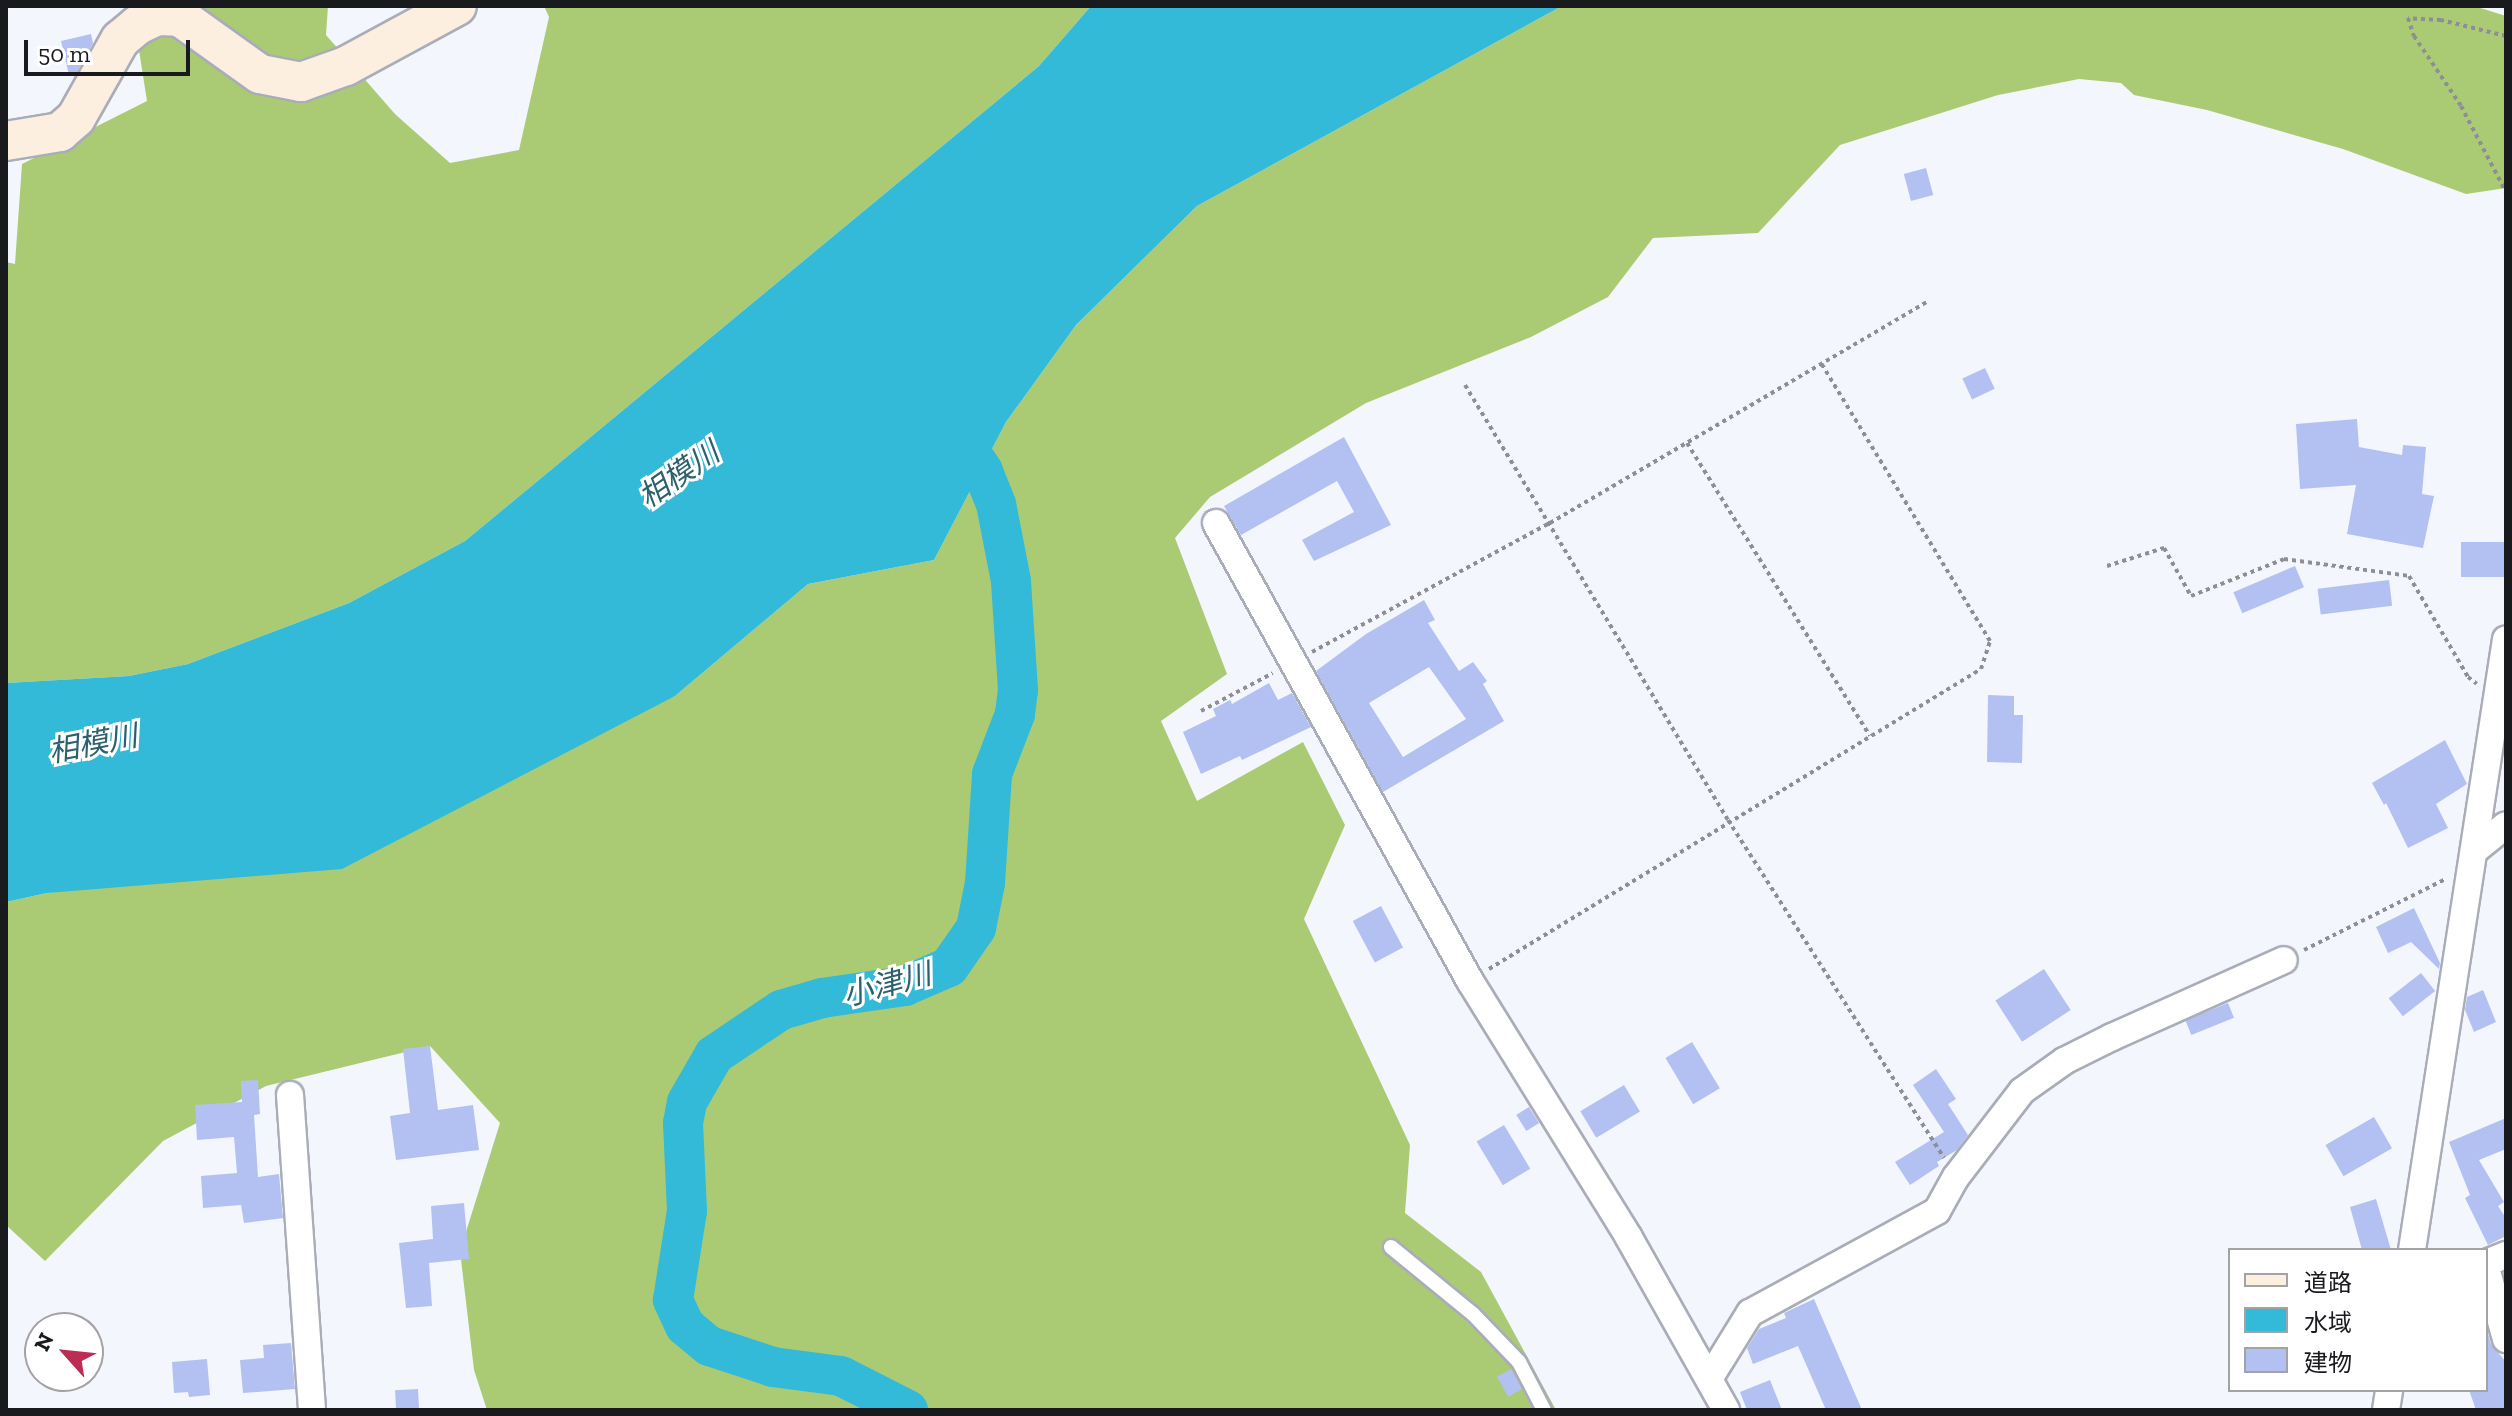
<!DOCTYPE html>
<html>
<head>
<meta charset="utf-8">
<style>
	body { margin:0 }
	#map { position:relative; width:2512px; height:1416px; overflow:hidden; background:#f4f6fd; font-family:"Zilla Slab","Noto Sans JP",serif }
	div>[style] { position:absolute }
	.forest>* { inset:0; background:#aacb74 }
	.water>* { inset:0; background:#32bad8 }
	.river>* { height:40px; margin:-20px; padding:0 20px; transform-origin:20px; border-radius:20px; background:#32bad8 }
	.building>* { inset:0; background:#b2c1f2; transform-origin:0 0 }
	.path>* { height:4px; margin-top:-2px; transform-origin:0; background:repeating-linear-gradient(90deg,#8d8f95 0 4px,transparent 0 8px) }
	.roads { filter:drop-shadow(2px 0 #a9adb8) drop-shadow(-2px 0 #a9adb8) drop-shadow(0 2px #a9adb8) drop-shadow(0 -2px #a9adb8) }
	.lane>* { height:14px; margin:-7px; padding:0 7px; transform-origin:7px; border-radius:7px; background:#fff }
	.street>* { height:26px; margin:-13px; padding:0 13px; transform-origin:13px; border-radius:13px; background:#fff }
	.secondary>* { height:38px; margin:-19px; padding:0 19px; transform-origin:19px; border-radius:19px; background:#fdefe0 }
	span { translate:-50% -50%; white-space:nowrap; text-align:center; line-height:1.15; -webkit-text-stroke:6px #fff; paint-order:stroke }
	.water-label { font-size:30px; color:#2c606d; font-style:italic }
	.frame { position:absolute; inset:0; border:8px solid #191a1e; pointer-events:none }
	.legend { position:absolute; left:2228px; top:1248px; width:260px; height:144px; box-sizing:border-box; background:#fff; border:2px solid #a3a3a5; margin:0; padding:10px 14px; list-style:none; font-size:24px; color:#191a1e }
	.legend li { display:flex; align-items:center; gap:16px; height:40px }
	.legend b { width:40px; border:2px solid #a3a3a5 }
	.north { position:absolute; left:24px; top:1312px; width:80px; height:80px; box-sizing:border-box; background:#fff; border:2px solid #a3a3a5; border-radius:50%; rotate:297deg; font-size:22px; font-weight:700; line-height:32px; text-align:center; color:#191a1e }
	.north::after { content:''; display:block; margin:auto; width:28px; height:36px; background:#bc2c53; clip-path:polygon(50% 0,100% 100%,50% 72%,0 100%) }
	.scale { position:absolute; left:24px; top:40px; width:166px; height:36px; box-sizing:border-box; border:4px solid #191a1e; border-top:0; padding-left:10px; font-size:24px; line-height:28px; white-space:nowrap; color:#191a1e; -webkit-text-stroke:6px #fff; paint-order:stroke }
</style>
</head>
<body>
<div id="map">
	<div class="forest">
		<i style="clip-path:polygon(132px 6px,328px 6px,326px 35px,395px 114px,450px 163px,519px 150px,549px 17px,544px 6px,1091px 6px,1039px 66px,465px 541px,349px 603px,188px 664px,129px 676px,6px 683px,6px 262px,15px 264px,22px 164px,147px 101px)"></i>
		<i style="clip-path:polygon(1562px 6px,2474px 6px,2506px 16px,2506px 188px,2466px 194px,2343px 149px,2207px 110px,2134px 95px,2121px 83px,2079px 79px,1998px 95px,1840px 145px,1758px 233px,1653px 238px,1608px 297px,1531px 337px,1366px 403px,1210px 497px,1175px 538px,1227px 674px,1161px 721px,1197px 801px,1303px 742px,1345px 825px,1304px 919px,1410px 1145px,1405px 1213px,1481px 1272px,1556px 1410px,487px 1410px,474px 1370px,460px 1251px,500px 1123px,430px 1046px,266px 1086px,163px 1141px,45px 1261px,6px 1225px,6px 902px,47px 893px,675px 696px,808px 584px,934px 560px,1006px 422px,1076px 325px,1197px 206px)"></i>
	</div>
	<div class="water">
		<i style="clip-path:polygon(1091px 6px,1562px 6px,1197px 206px,1076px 325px,1006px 422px,934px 560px,808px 584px,675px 696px,342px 869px,47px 893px,6px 902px,6px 683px,129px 676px,188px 664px,349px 603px,465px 541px,1039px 66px)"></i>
	</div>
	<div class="river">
		<i style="left:908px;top:1410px;width:75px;rotate:-153.1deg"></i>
		<i style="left:841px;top:1376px;width:69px;rotate:-172.5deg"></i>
		<i style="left:773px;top:1367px;width:67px;rotate:-161.8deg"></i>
		<i style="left:709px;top:1346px;width:31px;rotate:-140deg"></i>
		<i style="left:685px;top:1326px;width:29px;rotate:-115deg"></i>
		<i style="left:673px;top:1300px;width:90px;rotate:-81.1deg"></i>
		<i style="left:687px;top:1211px;width:88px;rotate:-92.6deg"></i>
		<i style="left:683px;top:1123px;width:21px;rotate:-79deg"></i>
		<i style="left:687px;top:1102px;width:54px;rotate:-60.1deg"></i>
		<i style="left:714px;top:1055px;width:81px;rotate:-33.9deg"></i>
		<i style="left:781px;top:1010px;width:43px;rotate:-16.3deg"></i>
		<i style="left:822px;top:998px;width:84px;rotate:-8.2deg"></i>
		<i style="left:905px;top:986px;width:48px;rotate:-23.4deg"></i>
		<i style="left:949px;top:967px;width:47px;rotate:-55.3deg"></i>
		<i style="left:976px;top:928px;width:46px;rotate:-78.7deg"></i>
		<i style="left:985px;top:883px;width:109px;rotate:-86.3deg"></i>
		<i style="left:992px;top:774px;width:64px;rotate:-69deg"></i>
		<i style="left:1015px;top:714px;width:24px;rotate:-83deg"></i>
		<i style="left:1018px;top:690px;width:109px;rotate:-93.7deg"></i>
		<i style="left:1011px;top:581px;width:78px;rotate:-101deg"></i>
		<i style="left:996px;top:504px;width:35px;rotate:-112deg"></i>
		<i style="left:983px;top:471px;width:55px;rotate:-124deg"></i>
	</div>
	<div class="building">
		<i style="clip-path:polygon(91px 34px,93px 43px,76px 74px,69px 75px,61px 41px)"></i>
		<i style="left:1926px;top:168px;width:28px;height:23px;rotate:75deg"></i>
		<i style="left:1985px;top:368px;width:23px;height:25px;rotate:65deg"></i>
		<i style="clip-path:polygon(2357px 419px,2359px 447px,2402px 455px,2403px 445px,2426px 447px,2422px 494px,2434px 496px,2423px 548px,2347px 534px,2356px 485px,2300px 489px,2296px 424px)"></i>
		<i style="clip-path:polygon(1344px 437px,1391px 525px,1314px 561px,1302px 540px,1354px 512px,1337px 481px,1241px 535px,1224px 506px)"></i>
		<i style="left:2506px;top:542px;width:35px;height:45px;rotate:90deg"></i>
		<i style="left:2295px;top:566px;width:23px;height:67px;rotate:67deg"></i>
		<i style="left:2389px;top:580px;width:26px;height:72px;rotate:83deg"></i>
		<i style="clip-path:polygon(evenodd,1424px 600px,1435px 620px,1428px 623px,1459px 671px,1473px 662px,1487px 681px,1483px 684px,1504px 721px,1383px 792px,1316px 671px,1366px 634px,1424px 600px,1429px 667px,1466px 719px,1403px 757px,1369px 703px,1429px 667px)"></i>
		<i style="clip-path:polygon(1269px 683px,1278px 700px,1292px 693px,1311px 727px,1242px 760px,1240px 756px,1201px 774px,1183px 732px,1216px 716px,1213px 709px,1230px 700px,1232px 704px)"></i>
		<i style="clip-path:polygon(1988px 695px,2014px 696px,2014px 715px,2023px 715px,2022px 763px,1987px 762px)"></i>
		<i style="clip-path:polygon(2445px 740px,2467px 784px,2436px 804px,2448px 828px,2408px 848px,2386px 803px,2384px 805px,2372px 783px)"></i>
		<i style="left:1381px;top:906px;width:47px;height:32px;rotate:62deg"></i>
		<i style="clip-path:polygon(2414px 908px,2440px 963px,2439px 969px,2411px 942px,2388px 953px,2376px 927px)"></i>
		<i style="left:2044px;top:969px;width:49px;height:58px;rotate:57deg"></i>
		<i style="left:2421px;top:973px;width:23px;height:41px;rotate:52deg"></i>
		<i style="clip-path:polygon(2483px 990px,2496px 1022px,2474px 1032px,2465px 1010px,2467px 997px)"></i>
		<i style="left:2228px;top:1003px;width:16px;height:46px;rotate:68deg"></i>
		<i style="left:1692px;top:1042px;width:54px;height:31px;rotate:59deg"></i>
		<i style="clip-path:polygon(430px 1046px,438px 1110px,473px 1105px,479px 1150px,396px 1160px,390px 1116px,410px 1113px,403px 1049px)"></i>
		<i style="clip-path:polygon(1936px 1069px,1956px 1099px,1948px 1104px,1968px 1135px,1957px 1150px,1937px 1162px,1939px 1166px,1910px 1185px,1895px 1162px,1944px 1132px,1913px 1085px)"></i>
		<i style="clip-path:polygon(258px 1080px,260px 1114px,254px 1115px,258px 1177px,279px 1174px,283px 1218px,244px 1223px,241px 1205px,203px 1208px,201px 1176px,237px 1173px,234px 1137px,197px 1140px,195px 1105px,242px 1102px,241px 1081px)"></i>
		<i style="left:1624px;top:1085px;width:31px;height:51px;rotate:59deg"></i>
		<i style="left:1529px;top:1107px;width:19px;height:15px;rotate:58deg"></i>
		<i style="left:2374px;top:1117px;width:36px;height:56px;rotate:60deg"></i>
		<i style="clip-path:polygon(2506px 1118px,2506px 1149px,2479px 1160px,2504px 1202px,2498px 1206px,2506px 1218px,2506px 1236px,2488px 1245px,2465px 1198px,2470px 1195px,2449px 1142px)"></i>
		<i style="left:1504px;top:1125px;width:51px;height:32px;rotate:59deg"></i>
		<i style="clip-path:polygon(2376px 1199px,2391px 1250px,2362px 1250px,2350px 1207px)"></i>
		<i style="clip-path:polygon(464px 1203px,469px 1259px,429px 1263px,432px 1306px,406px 1308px,399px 1243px,433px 1239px,431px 1206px)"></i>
		<i style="clip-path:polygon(1814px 1299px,1862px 1410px,1826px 1410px,1798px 1346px,1753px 1364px,1747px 1348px,1759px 1329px,1786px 1318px,1784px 1313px)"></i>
		<i style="clip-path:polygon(2486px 1327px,2491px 1344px,2506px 1362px,2506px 1410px,2476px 1410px,2469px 1390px,2486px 1390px)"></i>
		<i style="clip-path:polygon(291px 1343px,295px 1389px,243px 1393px,240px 1360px,264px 1358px,263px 1345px)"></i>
		<i style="clip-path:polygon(207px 1359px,210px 1395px,189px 1397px,188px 1392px,174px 1393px,172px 1362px)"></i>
		<i style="left:1511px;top:1369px;width:23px;height:16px;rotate:61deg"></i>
		<i style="clip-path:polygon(1770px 1380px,1782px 1410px,1747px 1410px,1740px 1392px)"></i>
		<i style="left:418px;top:1389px;width:21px;height:23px;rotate:87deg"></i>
	</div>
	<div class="path">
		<i style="left:2506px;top:36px;width:67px;rotate:-166.2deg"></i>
		<i style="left:2441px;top:20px;width:33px;rotate:-177deg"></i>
		<i style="left:2408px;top:18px;width:19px;rotate:72deg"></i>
		<i style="left:2414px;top:36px;width:84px;rotate:56.1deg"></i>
		<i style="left:2461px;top:106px;width:97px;rotate:62.4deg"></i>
		<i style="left:1465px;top:385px;width:508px;rotate:58.84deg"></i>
		<i style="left:1728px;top:820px;width:401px;rotate:57.4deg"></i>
		<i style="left:1687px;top:443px;width:345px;rotate:58deg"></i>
		<i style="left:2107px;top:566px;width:60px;rotate:-17.5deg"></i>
		<i style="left:2164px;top:548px;width:55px;rotate:60.6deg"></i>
		<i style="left:2191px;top:596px;width:100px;rotate:-21.7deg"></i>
		<i style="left:2284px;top:559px;width:126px;rotate:7.7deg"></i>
		<i style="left:2409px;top:576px;width:117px;rotate:59.7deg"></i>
		<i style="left:2468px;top:677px;width:11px;rotate:38deg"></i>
		<i style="left:1312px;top:652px;width:271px;rotate:-28.5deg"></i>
		<i style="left:1550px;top:523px;width:438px;rotate:-30.4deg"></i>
		<i style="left:1201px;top:711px;width:81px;rotate:-27.8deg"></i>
		<i style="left:2304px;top:950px;width:159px;rotate:-26.6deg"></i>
		<i style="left:1489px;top:969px;width:576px;rotate:-31.37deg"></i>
		<i style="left:1981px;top:669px;width:29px;rotate:-72deg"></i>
		<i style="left:1990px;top:641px;width:325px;rotate:-121.3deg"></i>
	</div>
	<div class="roads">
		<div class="lane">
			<i style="left:1391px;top:1247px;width:106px;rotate:39.3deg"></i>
			<i style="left:1473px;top:1314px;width:66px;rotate:46.2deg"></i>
			<i style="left:1519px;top:1362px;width:54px;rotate:62.5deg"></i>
		</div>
		<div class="street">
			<i style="left:1216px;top:523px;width:524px;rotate:60.99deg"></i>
			<i style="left:1470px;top:981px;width:300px;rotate:58.2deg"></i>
			<i style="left:1628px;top:1236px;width:200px;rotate:60.6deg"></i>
			<i style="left:2474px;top:851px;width:41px;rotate:-39.1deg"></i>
			<i style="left:290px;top:1095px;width:316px;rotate:86deg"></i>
			<i style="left:2412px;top:1250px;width:618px;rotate:-81.25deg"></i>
			<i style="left:2486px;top:1263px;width:22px;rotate:-22deg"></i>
			<i style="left:2486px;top:1268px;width:74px;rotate:74.3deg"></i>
			<i style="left:1709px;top:1379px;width:78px;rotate:-58.2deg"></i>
			<i style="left:1750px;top:1313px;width:213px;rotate:-28.6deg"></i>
			<i style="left:1937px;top:1211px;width:39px;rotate:-61deg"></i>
			<i style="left:1956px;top:1177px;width:108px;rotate:-52.5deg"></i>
			<i style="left:2022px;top:1091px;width:52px;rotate:-35.5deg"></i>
			<i style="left:2064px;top:1061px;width:54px;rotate:-26.6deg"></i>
			<i style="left:2112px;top:1037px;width:188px;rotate:-24.1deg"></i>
			<i style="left:2386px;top:1410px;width:20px;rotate:-81deg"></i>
		</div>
		<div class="secondary">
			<i style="left:6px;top:141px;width:55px;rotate:-9.5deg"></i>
			<i style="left:60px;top:132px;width:21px;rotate:-41deg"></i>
			<i style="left:76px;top:118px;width:90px;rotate:-60.6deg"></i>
			<i style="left:120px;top:40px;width:23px;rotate:-40deg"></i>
			<i style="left:138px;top:25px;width:21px;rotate:-25deg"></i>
			<i style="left:157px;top:16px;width:23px;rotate:2deg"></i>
			<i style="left:180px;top:17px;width:98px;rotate:35.5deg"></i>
			<i style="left:260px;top:74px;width:42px;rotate:11deg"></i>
			<i style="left:301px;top:82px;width:48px;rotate:-19.6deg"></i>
			<i style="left:346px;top:66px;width:126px;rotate:-28.4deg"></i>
		</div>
	</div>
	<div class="water-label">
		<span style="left:679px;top:475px;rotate:-35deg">相模川</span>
		<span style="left:93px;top:744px;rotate:-11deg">相模川</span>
		<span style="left:887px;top:985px;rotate:-15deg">小津川</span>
	</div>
	<div class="frame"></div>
	<ul class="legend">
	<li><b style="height:10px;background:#fdefe0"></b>道路</li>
	<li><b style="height:22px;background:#32bad8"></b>水域</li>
	<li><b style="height:22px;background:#b2c1f2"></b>建物</li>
	</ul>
	<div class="north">N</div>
	<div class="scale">50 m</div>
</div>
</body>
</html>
